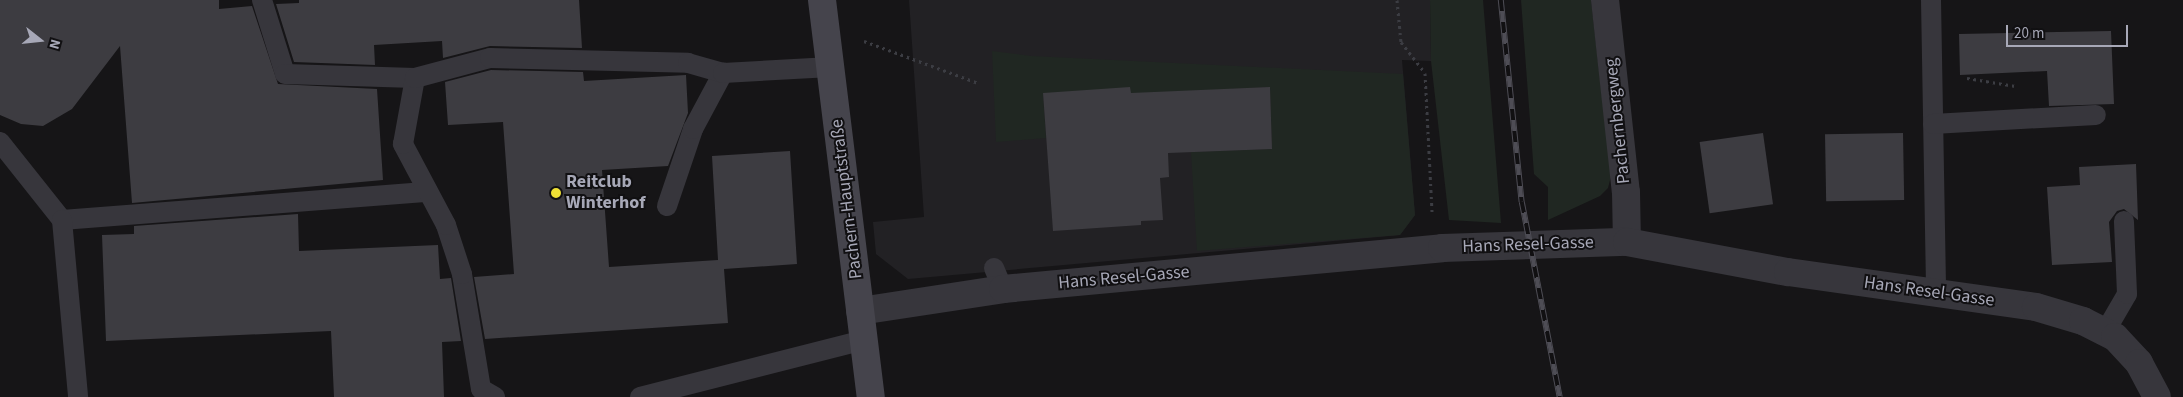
<!DOCTYPE html>
<html>
<head>
<meta charset="utf-8">
<style>
	body { margin:0 }
	#map { position:relative; width:2183px; height:397px; overflow:hidden; background:#161517; font-family:"Source Sans 3",sans-serif }
	div>[style] { position:absolute }
	.built>* { inset:0; background:#222124 }
	.green>* { inset:0; background:#202722 }
	.building>* { inset:0; background:#3d3c41; transform-origin:0 0 }
	.path>* { height:3px; margin-top:-1.5px; transform-origin:0; background:repeating-linear-gradient(90deg,#3c3d43 0 2.5px,transparent 0 6.5px) }
	.lane>* { height:20px; margin:-10px; padding:0 10px; transform-origin:10px; border-radius:10px; background:#37363c }
	.street>* { height:28px; margin:-14px; padding:0 14px; transform-origin:14px; border-radius:14px; background:#37363c }
	.secondary>* { height:28px; margin:-14px; padding:0 14px; transform-origin:14px; border-radius:14px; background:#45444c }
	.rail>* { height:5.5px; margin-top:-2.75px; transform-origin:0; background:repeating-linear-gradient(90deg,#111012 0 11px,#4e4d55 0 22px); box-sizing:border-box; border-block:1px solid #4e4d55 }
	.dots>* { width:14px; height:14px; translate:-50% -50%; box-sizing:border-box; border:2px solid #111012; border-radius:50% }
	span { translate:-50% -50%; white-space:nowrap; text-align:center; line-height:1.15; -webkit-text-stroke:4px #111012; paint-order:stroke }
	.street-label { font-size:18px; color:#a7a8b7 }
	.poi-label { font-size:18px; color:#a7a8b7; font-weight:700 }
	.left { translate:0 -50%; text-align:left }
	.north { position:absolute; left:15px; top:15px; width:50px; height:50px; -webkit-text-stroke:4px #111012; paint-order:stroke; rotate:106deg; font-size:14px; font-weight:700; line-height:20px; text-align:center; color:#a7a8b7 }
	.north::after { content:''; display:block; margin:auto; width:18px; height:22px; background:#a7a8b7; clip-path:polygon(50% 0,100% 100%,50% 72%,0 100%) }
	.scale { position:absolute; left:2006px; top:25px; width:122px; height:22px; box-sizing:border-box; border:2px solid #a7a8b7; border-top:0; padding-left:6px; font-size:15px; line-height:18px; white-space:nowrap; color:#a7a8b7; -webkit-text-stroke:4px #111012; paint-order:stroke }
</style>
</head>
<body>
<div id="map">
	<div class="built">
		<i style="clip-path:polygon(909px 0,1430px 0,1431px 61px,1402px 60px,1415px 215px,1400px 235px,908px 279px,876px 254px,873px 222px,924px 217px)"></i>
	</div>
	<div class="green">
		<i style="clip-path:polygon(1430px 0,1483px 0,1501px 223px,1449px 220px,1431px 61px)"></i>
		<i style="clip-path:polygon(1521px 0,1591px 0,1611px 176px,1608px 188px,1600px 196px,1548px 220px,1548px 187px,1534px 174px)"></i>
		<i style="clip-path:polygon(992px 51px,1031px 56px,1403px 74px,1415px 215px,1400px 235px,1197px 251px,1191px 152px,1272px 149px,1270px 87px,1131px 94px,1043px 94px,1046px 138px,996px 142px)"></i>
	</div>
	<div class="building">
		<i style="clip-path:polygon(0 0,219px 0,219px 9px,252px 6px,278px 84px,377px 89px,383px 180px,132px 203px,120px 46px,72px 109px,43px 126px,21px 124px,0 115px)"></i>
		<i style="clip-path:polygon(299px 0,579px 0,582px 48px,490px 46px,443px 58px,442px 41px,374px 45px,375px 65px,294px 62px,276px 4px,299px 3px)"></i>
		<i style="clip-path:polygon(2111px 31px,2114px 104px,2049px 106px,2047px 71px,1960px 75px,1959px 34px)"></i>
		<i style="clip-path:polygon(491px 70px,583px 72px,584px 81px,686px 75px,688px 113px,668px 166px,602px 170px,609px 267px,718px 260px,712px 156px,790px 151px,797px 264px,724px 269px,728px 323px,485px 339px,474px 277px,514px 274px,503px 122px,448px 125px,445px 82px)"></i>
		<i style="clip-path:polygon(1130px 87px,1131px 93px,1270px 87px,1272px 149px,1168px 153px,1169px 177px,1160px 178px,1163px 220px,1141px 221px,1141px 225px,1053px 231px,1043px 93px)"></i>
		<i style="left:1763px;top:133px;width:72px;height:64px;rotate:82deg"></i>
		<i style="left:1903px;top:133px;width:67px;height:78px;rotate:89deg"></i>
		<i style="clip-path:polygon(2136px 164px,2138px 220px,2124px 209px,2117px 211px,2109px 222px,2112px 262px,2052px 265px,2047px 187px,2080px 185px,2079px 167px)"></i>
		<i style="clip-path:polygon(298px 214px,299px 251px,438px 245px,440px 279px,451px 278px,461px 341px,442px 342px,444px 397px,334px 397px,331px 331px,106px 341px,102px 235px,134px 234px,134px 226px)"></i>
	</div>
	<div class="path">
		<i style="left:1397px;top:0;width:42px;rotate:84.6deg"></i>
		<i style="left:1401px;top:42px;width:39px;rotate:52deg"></i>
		<i style="left:1425px;top:73px;width:140px;rotate:87.1deg"></i>
		<i style="left:864px;top:41px;width:121px;rotate:20.2deg"></i>
		<i style="left:1967px;top:78px;width:49px;rotate:9.5deg"></i>
	</div>
	<div class="lane">
		<i style="left:262px;top:0;width:77px;rotate:72.7deg"></i>
		<i style="left:285px;top:74px;width:130px;rotate:1.8deg"></i>
		<i style="left:1931px;top:0;width:293px;rotate:89deg"></i>
		<i style="left:1933px;top:124px;width:163px;rotate:-3.2deg"></i>
		<i style="left:0;top:142px;width:100px;rotate:51.5deg"></i>
		<i style="left:62px;top:220px;width:367px;rotate:-4.4deg"></i>
		<i style="left:667px;top:206px;width:81px;rotate:-71.3deg"></i>
		<i style="left:693px;top:129px;width:64px;rotate:-61.8deg"></i>
		<i style="left:62px;top:220px;width:178px;rotate:84.8deg"></i>
		<i style="left:994px;top:268px;width:23px;rotate:67deg"></i>
		<i style="left:2105px;top:332px;width:44px;rotate:-59.9deg"></i>
		<i style="left:2127px;top:294px;width:73px;rotate:-92.4deg"></i>
		<i style="left:495px;top:397px;width:16px;rotate:-150deg"></i>
		<i style="left:481px;top:389px;width:117px;rotate:-99.4deg"></i>
		<i style="left:462px;top:274px;width:52px;rotate:-108.1deg"></i>
		<i style="left:446px;top:225px;width:92px;rotate:-118deg"></i>
		<i style="left:403px;top:144px;width:67px;rotate:-79.7deg"></i>
		<i style="left:415px;top:78px;width:78px;rotate:-14.9deg"></i>
		<i style="left:490px;top:58px;width:198px;rotate:1.4deg"></i>
		<i style="left:688px;top:63px;width:36px;rotate:16deg"></i>
		<i style="left:723px;top:73px;width:108px;rotate:-3.2deg"></i>
		<i style="left:640px;top:397px;width:231px;rotate:-14.3deg"></i>
	</div>
	<div class="street">
		<i style="left:1605px;top:0;width:193px;rotate:83.8deg"></i>
		<i style="left:1626px;top:192px;width:50px;rotate:88.9deg"></i>
		<i style="left:860px;top:311px;width:145px;rotate:-8.7deg"></i>
		<i style="left:1003px;top:289px;width:441px;rotate:-5.3deg"></i>
		<i style="left:1442px;top:248px;width:185px;rotate:-1.9deg"></i>
		<i style="left:1627px;top:242px;width:164px;rotate:10.6deg"></i>
		<i style="left:1788px;top:272px;width:250px;rotate:8deg"></i>
		<i style="left:2036px;top:307px;width:49px;rotate:16.6deg"></i>
		<i style="left:2083px;top:321px;width:36px;rotate:27deg"></i>
		<i style="left:2115px;top:337px;width:35px;rotate:47deg"></i>
		<i style="left:2139px;top:363px;width:38px;rotate:62deg"></i>
	</div>
	<div class="secondary">
		<i style="left:822px;top:0;width:400px;rotate:83deg"></i>
	</div>
	<div class="rail">
		<i style="left:1501px;top:0;width:203px;rotate:84.1deg"></i>
		<i style="left:1522px;top:202px;width:199px;rotate:79deg"></i>
	</div>
	<div class="dots">
		<i style="left:556px;top:193px;background:#efe035"></i>
	</div>
	<div class="street-label">
		<span style="left:1618px;top:121px;rotate:-96deg">Pachernbergweg</span>
		<span style="left:847px;top:199px;rotate:-97deg">Pachern-Hauptstraße</span>
		<span style="left:1528px;top:245px;rotate:-2deg">Hans Resel-Gasse</span>
		<span style="left:1124px;top:278px;rotate:-5deg">Hans Resel-Gasse</span>
		<span style="left:1929px;top:292px;rotate:8deg">Hans Resel-Gasse</span>
	</div>
	<div class="poi-label">
		<span class="left" style="left:566px;top:193px">Reitclub<br>Winterhof</span>
	</div>
	<div class="north">N</div>
	<div class="scale">20 m</div>
</div>
</body>
</html>
